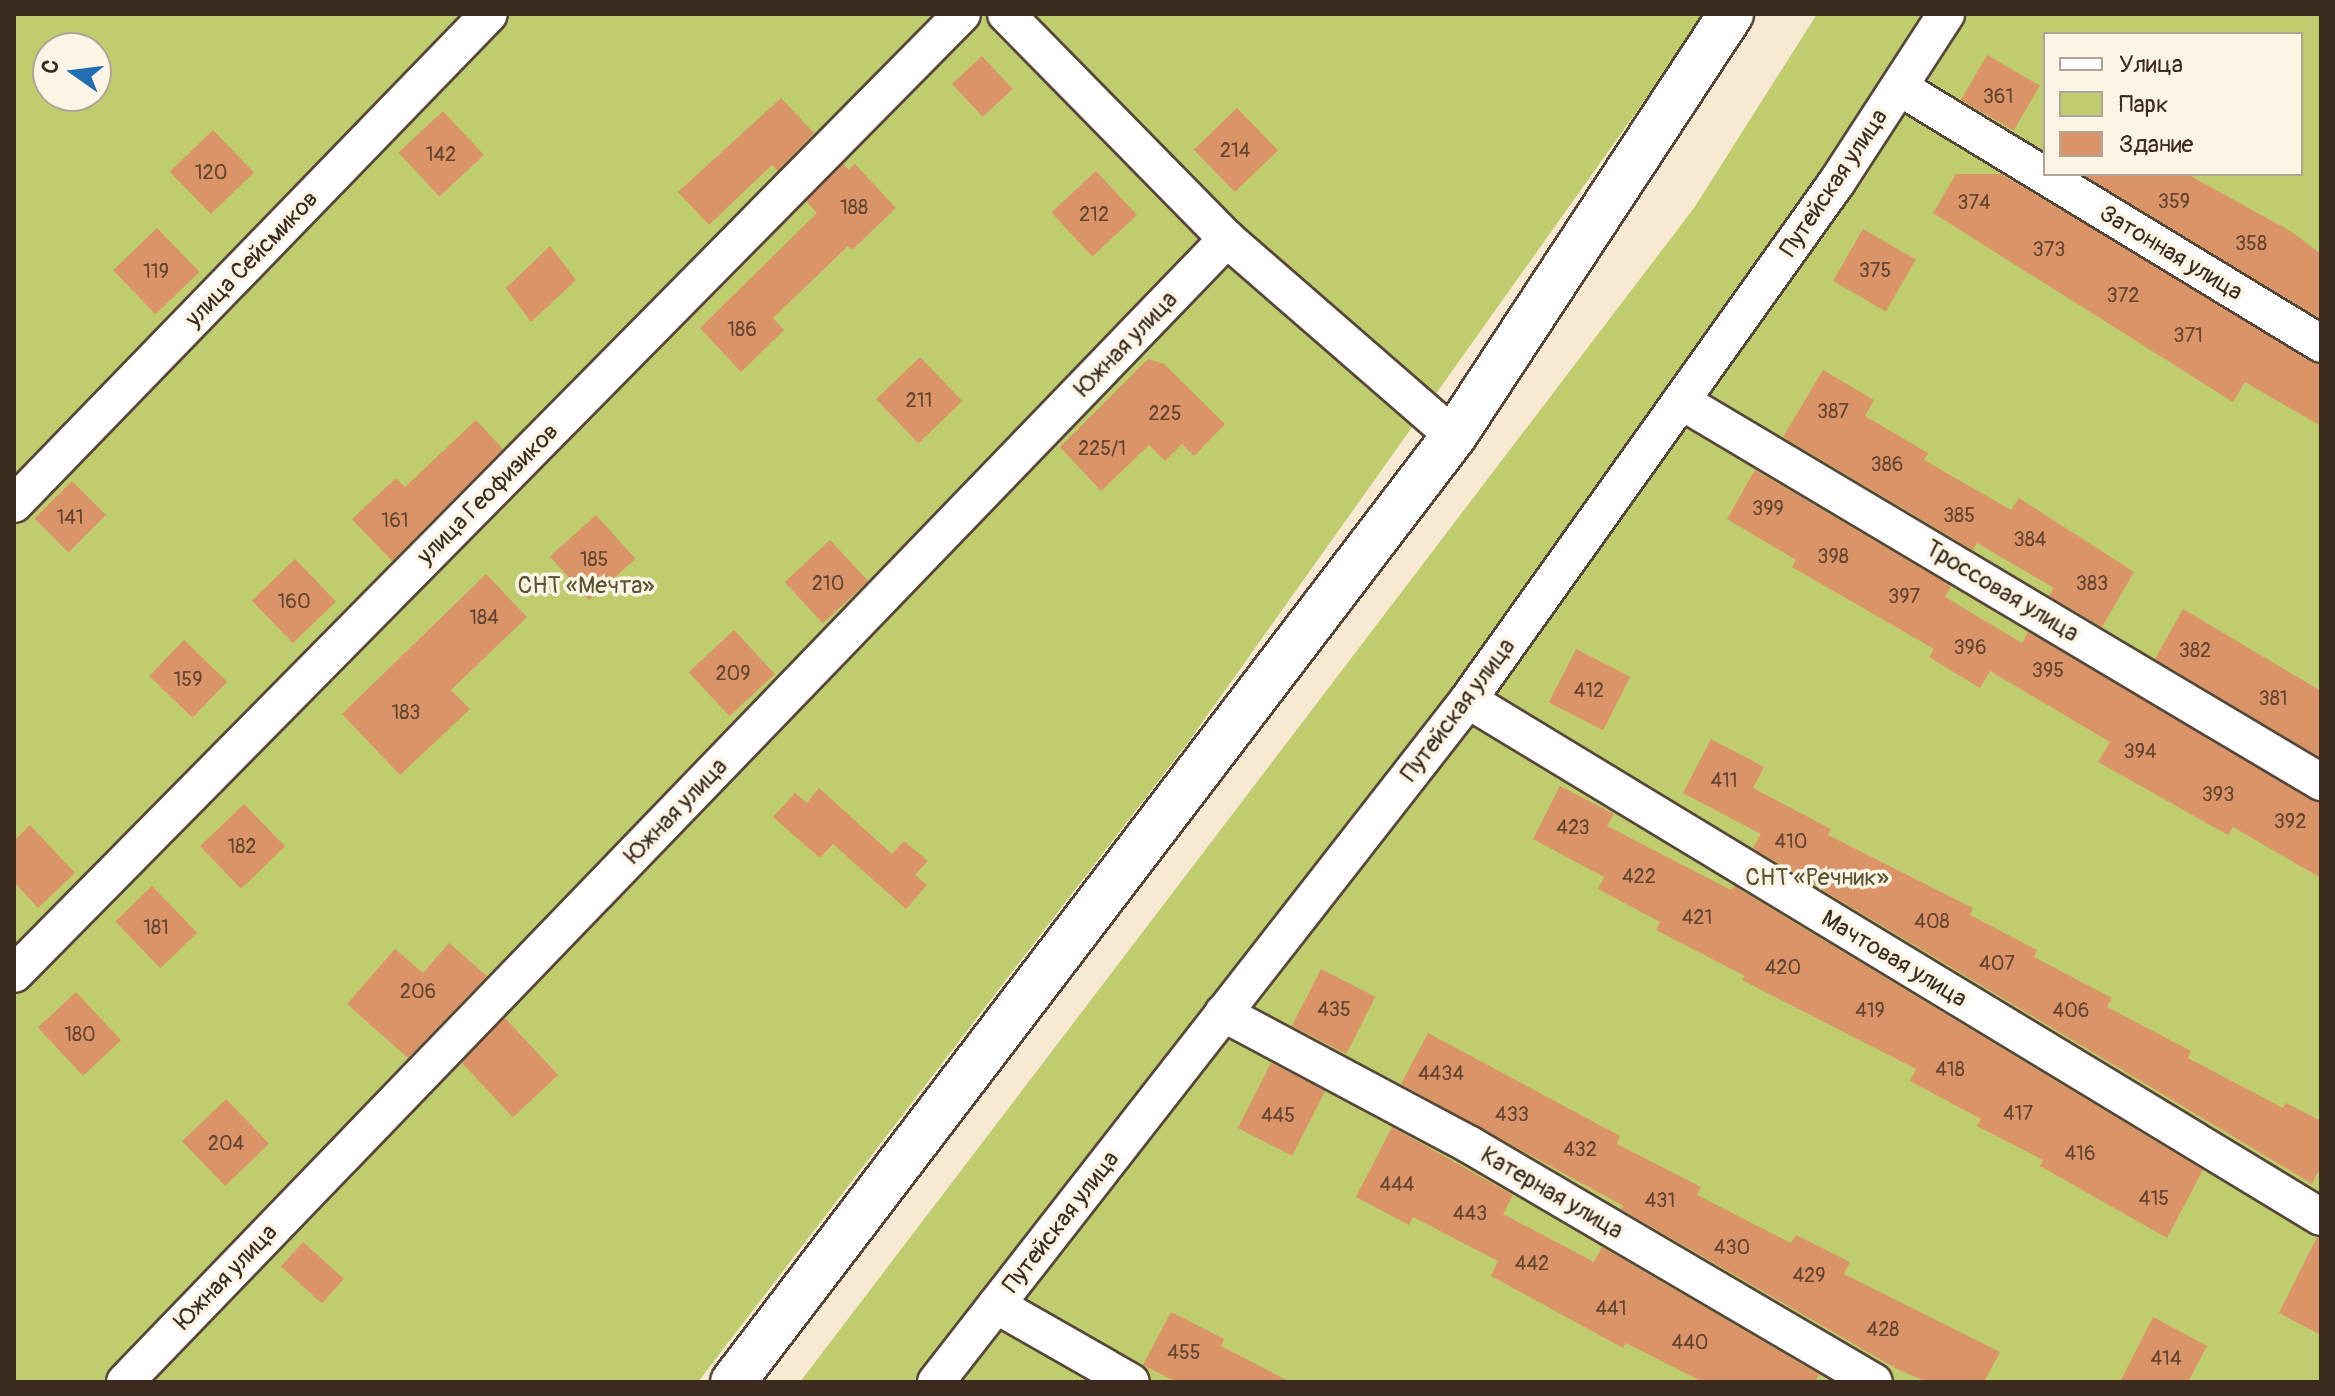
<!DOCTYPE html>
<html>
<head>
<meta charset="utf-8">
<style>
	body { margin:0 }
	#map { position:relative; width:2335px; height:1396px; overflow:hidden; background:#f8e9d2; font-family:Pangolin,sans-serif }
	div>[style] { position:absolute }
	.green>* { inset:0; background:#c0cd6f }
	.building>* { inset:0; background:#da9467; transform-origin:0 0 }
	.roads { filter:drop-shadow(2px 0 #574739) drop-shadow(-2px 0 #574739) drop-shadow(0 2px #574739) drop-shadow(0 -2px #574739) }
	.minor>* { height:36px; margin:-18px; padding:0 18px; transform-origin:18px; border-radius:18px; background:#fff }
	.tertiary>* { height:44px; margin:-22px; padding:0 22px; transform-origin:22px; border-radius:22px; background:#fff }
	span { translate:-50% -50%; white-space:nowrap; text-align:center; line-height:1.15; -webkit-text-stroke:7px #fcf5e5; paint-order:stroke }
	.number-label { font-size:20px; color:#634430 }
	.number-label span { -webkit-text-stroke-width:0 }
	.street-label { font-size:24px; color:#3b2a1e }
	.park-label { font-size:24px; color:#5c5332 }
	.frame { position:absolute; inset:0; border:16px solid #3b2a1e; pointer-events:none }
	.legend { position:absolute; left:2043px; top:32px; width:260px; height:144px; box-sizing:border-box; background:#fcf5e5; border:2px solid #afa495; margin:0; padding:10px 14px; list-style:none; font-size:24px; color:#3b2a1e }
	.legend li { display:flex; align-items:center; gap:16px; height:40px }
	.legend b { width:40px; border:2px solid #afa495 }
	.north { position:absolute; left:32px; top:32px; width:80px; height:80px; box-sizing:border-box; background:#fcf5e5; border:2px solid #afa495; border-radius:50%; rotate:284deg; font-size:22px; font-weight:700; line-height:32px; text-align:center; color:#3b2a1e }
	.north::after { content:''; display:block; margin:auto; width:28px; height:36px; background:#1f6fb2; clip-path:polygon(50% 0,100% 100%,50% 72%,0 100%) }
</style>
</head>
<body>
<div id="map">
	<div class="green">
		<i style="clip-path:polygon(evenodd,14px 14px,1706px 14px,1189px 741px,698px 1382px,14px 1382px,14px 14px,48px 48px,96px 48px,96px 96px,48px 96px,48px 48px)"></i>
		<i style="clip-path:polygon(evenodd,1817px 14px,2321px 14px,2321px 1382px,800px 1382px,1694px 208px,1817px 14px,2045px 34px,2301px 34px,2301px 174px,2045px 174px,2045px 34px)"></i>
	</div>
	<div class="building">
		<i style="left:1987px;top:55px;width:61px;height:52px;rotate:30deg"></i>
		<i style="left:982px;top:56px;width:45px;height:41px;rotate:47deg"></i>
		<i style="clip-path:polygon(781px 98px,814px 133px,778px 171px,772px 165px,709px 225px,678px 192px)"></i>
		<i style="left:1237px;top:108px;width:59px;height:60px;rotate:46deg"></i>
		<i style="left:443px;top:111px;width:60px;height:61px;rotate:47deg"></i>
		<i style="left:213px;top:130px;width:59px;height:60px;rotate:46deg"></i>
		<i style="clip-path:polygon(843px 164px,849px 170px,855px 164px,896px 208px,852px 250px,848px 246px,773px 318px,784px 330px,741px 372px,700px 328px,817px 213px,806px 201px)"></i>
		<i style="left:1096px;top:171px;width:60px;height:61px;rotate:47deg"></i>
		<i style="clip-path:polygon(1956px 174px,2001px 174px,2321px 365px,2321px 426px,2245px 382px,2233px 402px,1933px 213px)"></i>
		<i style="clip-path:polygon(2082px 174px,2187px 174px,2292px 232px,2321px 254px,2321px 319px)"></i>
		<i style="left:157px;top:228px;width:61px;height:61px;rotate:46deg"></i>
		<i style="left:1863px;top:229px;width:61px;height:60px;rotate:30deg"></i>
		<i style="clip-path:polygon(550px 246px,576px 280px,531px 322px,506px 288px)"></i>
		<i style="left:920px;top:357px;width:61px;height:61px;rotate:46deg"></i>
		<i style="clip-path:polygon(1148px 359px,1164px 364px,1225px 424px,1194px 456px,1182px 444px,1165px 461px,1149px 445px,1101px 491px,1060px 447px)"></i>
		<i style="clip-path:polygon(1823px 370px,1874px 400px,1865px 416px,1928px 453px,1924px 460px,2011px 510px,2019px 498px,2134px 572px,2102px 627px,2049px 596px,2054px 588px,1977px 543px,1973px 550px,1783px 437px)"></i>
		<i style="clip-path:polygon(476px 420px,503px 449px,392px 561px,352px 519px,396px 478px,405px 487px)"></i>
		<i style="clip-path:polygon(1755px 470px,1951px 586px,1945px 597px,2022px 643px,2028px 632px,2321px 803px,2321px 878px,2233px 827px,2228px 835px,2098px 762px,2110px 742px,1990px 671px,1980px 688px,1929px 657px,1934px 649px,1792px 567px,1796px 560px,1727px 519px)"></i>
		<i style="left:72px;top:481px;width:48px;height:53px;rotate:45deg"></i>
		<i style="left:596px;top:515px;width:59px;height:62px;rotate:48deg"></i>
		<i style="left:830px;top:540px;width:56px;height:62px;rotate:47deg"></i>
		<i style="left:295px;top:559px;width:59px;height:60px;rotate:46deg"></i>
		<i style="clip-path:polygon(486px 574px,527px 617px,451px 690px,470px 709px,400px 775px,342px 714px)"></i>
		<i style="clip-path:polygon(2183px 609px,2321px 691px,2321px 758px,2155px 659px)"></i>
		<i style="left:734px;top:630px;width:60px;height:62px;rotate:47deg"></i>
		<i style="left:184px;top:640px;width:60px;height:50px;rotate:44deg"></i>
		<i style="left:1576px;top:649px;width:61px;height:60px;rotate:27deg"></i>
		<i style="clip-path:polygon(1711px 739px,1764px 767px,1753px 788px,1831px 829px,1828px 835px,1973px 908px,1970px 915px,2037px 950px,2034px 957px,2112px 998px,2107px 1007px,2191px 1051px,2188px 1058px,2283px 1108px,2286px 1103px,2321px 1121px,2321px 1167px,2312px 1184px,1753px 848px,1761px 834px,1683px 793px)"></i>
		<i style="clip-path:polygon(1560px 786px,1614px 814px,1607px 826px,1731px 890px,1734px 886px,2203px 1170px,2167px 1238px,2040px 1166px,2043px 1160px,1977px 1126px,1981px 1119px,1910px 1081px,1916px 1069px,1742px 980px,1745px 976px,1656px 930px,1660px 922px,1598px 889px,1604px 877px,1533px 839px)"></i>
		<i style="clip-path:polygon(819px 788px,892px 854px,904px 841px,928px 861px,915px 875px,927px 885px,906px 909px,833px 844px,820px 858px,773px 817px,795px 793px,807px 803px)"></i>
		<i style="left:244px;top:804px;width:59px;height:61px;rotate:46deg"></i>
		<i style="clip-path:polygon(30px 825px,75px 873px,38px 908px,14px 882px,14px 841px)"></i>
		<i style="left:152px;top:886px;width:65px;height:51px;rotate:46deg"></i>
		<i style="clip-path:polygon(449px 943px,487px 976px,408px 1058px,347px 1004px,395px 949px,423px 973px)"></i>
		<i style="left:1321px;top:969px;width:61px;height:64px;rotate:27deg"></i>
		<i style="left:76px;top:992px;width:66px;height:52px;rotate:47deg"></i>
		<i style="left:505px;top:1018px;width:78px;height:62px;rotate:47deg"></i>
		<i style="clip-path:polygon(1428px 1033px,1620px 1136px,1617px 1144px,1701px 1187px,1697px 1195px,1791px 1243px,1796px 1235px,1850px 1262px,1844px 1274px,2000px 1352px,1984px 1382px,1927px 1382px,1897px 1369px,1621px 1209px,1623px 1206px,1401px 1084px)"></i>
		<i style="left:1271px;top:1063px;width:61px;height:73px;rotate:27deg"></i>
		<i style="left:226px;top:1099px;width:62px;height:61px;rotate:46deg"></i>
		<i style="clip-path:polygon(1392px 1127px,1513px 1195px,1503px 1214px,1594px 1262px,1602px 1247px,1819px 1374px,1815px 1382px,1703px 1382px,1626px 1343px,1623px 1348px,1491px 1276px,1498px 1261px,1413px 1217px,1409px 1225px,1356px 1197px)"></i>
		<i style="clip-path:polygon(2317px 1237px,2321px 1238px,2321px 1335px,2279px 1313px)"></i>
		<i style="left:303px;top:1242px;width:55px;height:33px;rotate:42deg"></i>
		<i style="clip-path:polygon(1171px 1312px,1224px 1339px,1221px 1346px,1290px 1382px,1176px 1382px,1143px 1365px)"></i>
		<i style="clip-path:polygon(2153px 1317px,2207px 1346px,2188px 1382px,2120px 1382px)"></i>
	</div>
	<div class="roads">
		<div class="minor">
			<i style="left:1006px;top:14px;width:315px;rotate:45.5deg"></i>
			<i style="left:1227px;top:239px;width:301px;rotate:41deg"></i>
			<i style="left:1899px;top:87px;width:494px;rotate:31.3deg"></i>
			<i style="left:1681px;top:401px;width:745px;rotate:30.77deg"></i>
			<i style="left:14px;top:504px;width:682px;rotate:-45.89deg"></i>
			<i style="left:1468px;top:700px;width:997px;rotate:31.22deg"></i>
			<i style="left:14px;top:974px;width:1349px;rotate:-45.36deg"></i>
			<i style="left:1223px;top:1013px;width:280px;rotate:28.1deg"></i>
			<i style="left:1470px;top:1145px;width:468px;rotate:30.4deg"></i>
			<i style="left:996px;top:1305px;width:155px;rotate:29.7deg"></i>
			<i style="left:125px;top:1382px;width:1588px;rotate:-46.05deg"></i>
			<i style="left:936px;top:1382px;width:865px;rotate:-52.04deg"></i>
			<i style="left:1468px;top:700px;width:636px;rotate:-54.54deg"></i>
			<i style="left:1837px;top:182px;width:200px;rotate:-57deg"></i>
		</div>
		<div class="tertiary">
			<i style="left:733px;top:1382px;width:1189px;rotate:-52.69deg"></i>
			<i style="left:1454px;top:436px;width:505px;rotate:-56.72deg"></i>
		</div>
	</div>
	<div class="number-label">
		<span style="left:1998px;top:96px">361</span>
		<span style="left:1235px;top:150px">214</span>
		<span style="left:441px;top:154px">142</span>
		<span style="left:211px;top:172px">120</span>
		<span style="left:2174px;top:201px">359</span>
		<span style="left:1974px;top:202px">374</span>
		<span style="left:854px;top:207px">188</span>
		<span style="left:1094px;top:214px">212</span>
		<span style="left:2251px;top:243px">358</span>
		<span style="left:2049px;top:249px">373</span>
		<span style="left:1875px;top:270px">375</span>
		<span style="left:156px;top:271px">119</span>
		<span style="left:2123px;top:295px">372</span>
		<span style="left:742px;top:329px">186</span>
		<span style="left:2188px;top:335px">371</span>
		<span style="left:919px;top:400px">211</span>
		<span style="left:1833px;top:411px">387</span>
		<span style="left:1165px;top:413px">225</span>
		<span style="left:1102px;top:448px">225/1</span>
		<span style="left:1887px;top:464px">386</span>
		<span style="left:1768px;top:508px">399</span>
		<span style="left:1959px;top:515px">385</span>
		<span style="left:70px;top:517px">141</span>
		<span style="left:395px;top:520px">161</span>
		<span style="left:2030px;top:539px">384</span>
		<span style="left:1833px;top:556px">398</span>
		<span style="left:594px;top:559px">185</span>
		<span style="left:828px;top:583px">210</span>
		<span style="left:2092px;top:583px">383</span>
		<span style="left:1904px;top:596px">397</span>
		<span style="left:294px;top:601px">160</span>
		<span style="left:484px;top:617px">184</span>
		<span style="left:1970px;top:647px">396</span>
		<span style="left:2195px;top:650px">382</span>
		<span style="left:2048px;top:670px">395</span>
		<span style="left:733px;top:673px">209</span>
		<span style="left:188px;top:679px">159</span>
		<span style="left:1589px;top:690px">412</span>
		<span style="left:2273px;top:698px">381</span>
		<span style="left:406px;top:712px">183</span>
		<span style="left:2140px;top:751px">394</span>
		<span style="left:1724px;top:780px">411</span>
		<span style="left:2218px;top:794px">393</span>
		<span style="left:2290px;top:821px">392</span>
		<span style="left:1573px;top:827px">423</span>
		<span style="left:1791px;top:841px">410</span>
		<span style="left:242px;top:846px">182</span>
		<span style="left:1639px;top:876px">422</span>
		<span style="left:1697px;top:917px">421</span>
		<span style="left:1932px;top:921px">408</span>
		<span style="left:156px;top:927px">181</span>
		<span style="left:1997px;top:963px">407</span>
		<span style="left:1783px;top:967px">420</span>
		<span style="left:418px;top:991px">206</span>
		<span style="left:1334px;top:1009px">435</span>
		<span style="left:1870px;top:1010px">419</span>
		<span style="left:2071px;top:1010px">406</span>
		<span style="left:80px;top:1034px">180</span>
		<span style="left:1950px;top:1069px">418</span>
		<span style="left:1441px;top:1073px">4434</span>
		<span style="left:2018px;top:1113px">417</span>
		<span style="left:1512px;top:1114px">433</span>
		<span style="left:1278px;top:1115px">445</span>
		<span style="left:226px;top:1143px">204</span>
		<span style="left:1580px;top:1149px">432</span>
		<span style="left:2080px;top:1153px">416</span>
		<span style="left:1397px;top:1184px">444</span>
		<span style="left:2154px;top:1198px">415</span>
		<span style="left:1660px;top:1200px">431</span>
		<span style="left:1470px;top:1213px">443</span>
		<span style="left:1732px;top:1247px">430</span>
		<span style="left:1532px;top:1263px">442</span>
		<span style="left:1809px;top:1275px">429</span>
		<span style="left:1611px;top:1308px">441</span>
		<span style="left:1883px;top:1329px">428</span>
		<span style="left:1690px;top:1342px">440</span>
		<span style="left:1184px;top:1352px">455</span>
		<span style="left:2166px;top:1358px">414</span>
	</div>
	<div class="street-label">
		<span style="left:1834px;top:183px;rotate:-56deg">Путейская улица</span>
		<span style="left:2171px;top:253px;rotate:31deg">Затонная улица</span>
		<span style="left:252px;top:259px;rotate:-46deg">улица Сейсмиков</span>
		<span style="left:1126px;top:344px;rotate:-46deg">Южная улица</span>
		<span style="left:488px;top:494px;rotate:-45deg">улица Геофизиков</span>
		<span style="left:2002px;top:591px;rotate:31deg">Троссовая улица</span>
		<span style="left:1458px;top:710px;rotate:-53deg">Путейская улица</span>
		<span style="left:676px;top:811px;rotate:-46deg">Южная улица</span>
		<span style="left:1894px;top:959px;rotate:31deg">Мачтовая улица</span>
		<span style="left:1552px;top:1193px;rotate:30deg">Катерная улица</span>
		<span style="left:1061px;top:1222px;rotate:-52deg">Путейская улица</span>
		<span style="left:226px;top:1277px;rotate:-46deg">Южная улица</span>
	</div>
	<div class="park-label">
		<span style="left:586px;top:586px">СНТ «Мечта»</span>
		<span style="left:1817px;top:878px">СНТ «Речник»</span>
	</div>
	<div class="frame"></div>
	<ul class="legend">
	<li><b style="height:10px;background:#fff"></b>Улица</li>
	<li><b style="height:22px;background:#c0cd6f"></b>Парк</li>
	<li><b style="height:22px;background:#da9467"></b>Здание</li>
	</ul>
	<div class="north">С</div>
</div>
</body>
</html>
